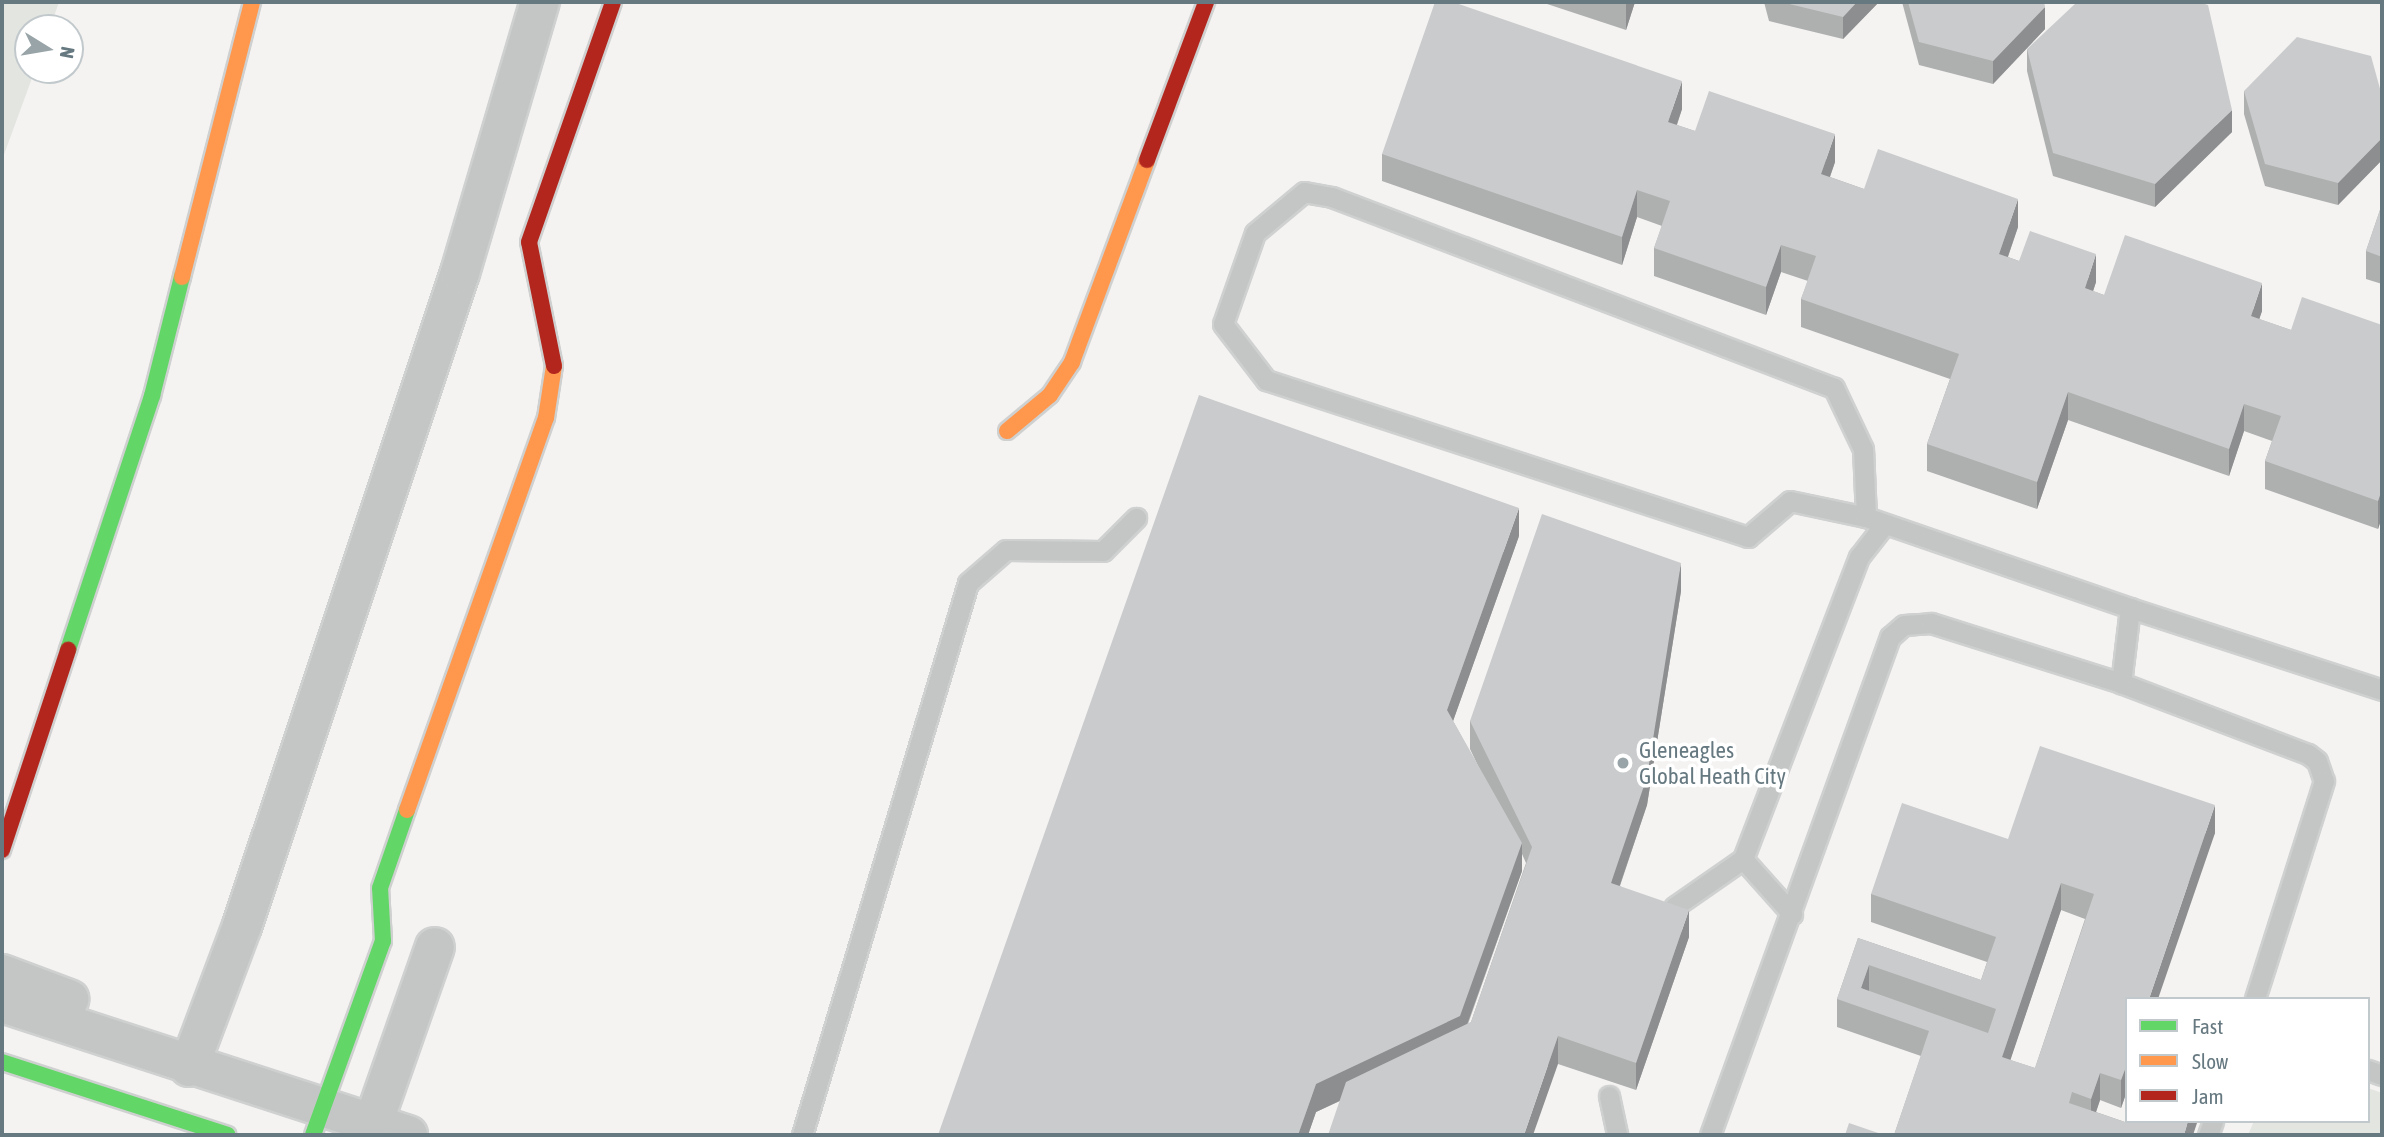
<!DOCTYPE html>
<html>
<head>
<meta charset="utf-8">
<style>
	body { margin:0 }
	#map { position:relative; width:2384px; height:1137px; overflow:hidden; background:#f4f3f2; font-family:"Asap Condensed",sans-serif }
	div>[style] { position:absolute }
	.green>* { inset:0; background:#e3e5e0 }
	.roads { filter:drop-shadow(2px 0 #cfd0d0) drop-shadow(-2px 0 #cfd0d0) drop-shadow(0 2px #cfd0d0) drop-shadow(0 -2px #cfd0d0) }
	.lane>* { height:19px; margin:-9.5px; padding:0 9.5px; transform-origin:9.5px; border-radius:9.5px; background:#c4c6c6 }
	.street>* { height:38px; margin:-19px; padding:0 19px; transform-origin:19px; border-radius:19px; background:#c4c6c6 }
	.fast>* { height:16px; margin:-8px; padding:0 8px; transform-origin:8px; border-radius:8px; background:#63d668 }
	.slow>* { height:16px; margin:-8px; padding:0 8px; transform-origin:8px; border-radius:8px; background:#ff974d }
	.jam>* { height:16px; margin:-8px; padding:0 8px; transform-origin:8px; border-radius:8px; background:#b3261e }
	.wall>* { inset:0; background:#aeafaf }
	.shaded-wall>* { inset:0; background:#8d8e8f }
	.building>* { inset:0; background:#cacbcc }
	.dots>* { width:19px; height:19px; translate:-50% -50%; box-sizing:border-box; border:4px solid #fff; border-radius:50% }
	span { translate:-50% -50%; white-space:nowrap; text-align:center; line-height:1.15; -webkit-text-stroke:7px #fff; paint-order:stroke }
	.poi-label { font-size:23px; color:#667980 }
	.left { translate:0 -50%; text-align:left }
	.frame { position:absolute; inset:0; border:4px solid #667980; pointer-events:none }
	.legend { position:absolute; left:2125px; top:997px; width:245px; height:126px; box-sizing:border-box; background:#fff; border:2px solid #c2c9cc; margin:0; padding:9px 12px; list-style:none; font-size:21px; color:#667980 }
	.legend li { display:flex; align-items:center; gap:14px; height:35px }
	.legend b { width:35px; border:2px solid #c2c9cc }
	.north { position:absolute; left:14px; top:14px; width:70px; height:70px; box-sizing:border-box; background:#fff; border:2px solid #c2c9cc; border-radius:50%; rotate:101deg; font-size:19px; font-weight:700; line-height:28px; text-align:center; color:#667980 }
	.north::after { content:''; display:block; margin:auto; width:24px; height:32px; background:#98a4a8; clip-path:polygon(50% 0,100% 100%,50% 72%,0 100%) }
</style>
</head>
<body>
<div id="map">
	<div class="green">
		<i style="clip-path:polygon(2px 2px,59px 2px,50px 28px,28px 28px,28px 70px,35px 70px,2px 160px)"></i>
		<i style="clip-path:polygon(2368px 1088px,2382px 1093px,2382px 1135px,2248px 1135px,2254px 1121px,2368px 1121px)"></i>
	</div>
	<div class="roads">
		<div class="lane">
			<i style="left:1866px;top:517px;width:68px;rotate:-92.5deg"></i>
			<i style="left:1863px;top:449px;width:68px;rotate:-115.4deg"></i>
			<i style="left:1834px;top:388px;width:537px;rotate:-159.17deg"></i>
			<i style="left:1332px;top:197px;width:28px;rotate:-170deg"></i>
			<i style="left:1304px;top:192px;width:64px;rotate:140.1deg"></i>
			<i style="left:1255px;top:233px;width:96px;rotate:109.4deg"></i>
			<i style="left:1223px;top:324px;width:71px;rotate:52.5deg"></i>
			<i style="left:1266px;top:380px;width:507px;rotate:18.04deg"></i>
			<i style="left:1748px;top:537px;width:55px;rotate:-40.6deg"></i>
			<i style="left:1790px;top:501px;width:78px;rotate:11.9deg"></i>
			<i style="left:1866px;top:517px;width:279px;rotate:19deg"></i>
			<i style="left:2130px;top:608px;width:76px;rotate:96.8deg"></i>
			<i style="left:2121px;top:683px;width:200px;rotate:20.8deg"></i>
			<i style="left:2308px;top:754px;width:11px;rotate:38deg"></i>
			<i style="left:2317px;top:761px;width:21px;rotate:71deg"></i>
			<i style="left:2324px;top:781px;width:229px;rotate:107.6deg"></i>
			<i style="left:2130px;top:608px;width:265px;rotate:18deg"></i>
			<i style="left:1743px;top:859px;width:74px;rotate:48.3deg"></i>
			<i style="left:1674px;top:907px;width:84px;rotate:-34.8deg"></i>
			<i style="left:1743px;top:859px;width:324px;rotate:-69deg"></i>
			<i style="left:1859px;top:557px;width:41px;rotate:-52deg"></i>
			<i style="left:2368px;top:1070px;width:15px;rotate:20deg"></i>
			<i style="left:1609px;top:1096px;width:40px;rotate:78deg"></i>
			<i style="left:802px;top:1135px;width:576px;rotate:-73.26deg"></i>
			<i style="left:968px;top:583px;width:50px;rotate:-41deg"></i>
			<i style="left:1006px;top:550px;width:97px;rotate:0.6deg"></i>
			<i style="left:1103px;top:551px;width:47px;rotate:-45deg"></i>
			<i style="left:1710px;top:1135px;width:530px;rotate:-70.13deg"></i>
			<i style="left:1890px;top:637px;width:18px;rotate:-41deg"></i>
			<i style="left:1904px;top:625px;width:27px;rotate:-4deg"></i>
			<i style="left:1931px;top:623px;width:199px;rotate:17.5deg"></i>
			<i style="left:2208px;top:1135px;width:15px;rotate:-70deg"></i>
		</div>
		<div class="street">
			<i style="left:2px;top:974px;width:72px;rotate:20.5deg"></i>
			<i style="left:2px;top:1003px;width:427px;rotate:18deg"></i>
			<i style="left:189px;top:1067px;width:151px;rotate:-69.4deg"></i>
			<i style="left:242px;top:926px;width:688px;rotate:-71.54deg"></i>
			<i style="left:460px;top:273px;width:283px;rotate:-73.6deg"></i>
			<i style="left:369px;top:1135px;width:199px;rotate:-70.7deg"></i>
		</div>
		<div class="fast">
			<i style="left:68px;top:650px;width:268px;rotate:-71.7deg"></i>
			<i style="left:152px;top:396px;width:123px;rotate:-75.9deg"></i>
			<i style="left:2px;top:1062px;width:237px;rotate:17.9deg"></i>
			<i style="left:313px;top:1135px;width:206px;rotate:-70.2deg"></i>
			<i style="left:383px;top:941px;width:53px;rotate:-93.2deg"></i>
			<i style="left:380px;top:888px;width:83px;rotate:-70.9deg"></i>
		</div>
		<div class="slow">
			<i style="left:182px;top:277px;width:284px;rotate:-75.7deg"></i>
			<i style="left:1007px;top:431px;width:56px;rotate:-39.9deg"></i>
			<i style="left:1050px;top:395px;width:40px;rotate:-56deg"></i>
			<i style="left:1072px;top:362px;width:215px;rotate:-69.6deg"></i>
			<i style="left:407px;top:810px;width:416px;rotate:-70.5deg"></i>
			<i style="left:546px;top:418px;width:53px;rotate:-81.3deg"></i>
		</div>
		<div class="jam">
			<i style="left:1147px;top:160px;width:169px;rotate:-69.5deg"></i>
			<i style="left:554px;top:366px;width:126px;rotate:-101.4deg"></i>
			<i style="left:529px;top:242px;width:254px;rotate:-70.7deg"></i>
			<i style="left:2px;top:850px;width:211px;rotate:-71.7deg"></i>
		</div>
	</div>
	<div class="wall">
		<i style="clip-path:polygon(1541px 2px,1635px 2px,1626px 30px)"></i>
		<i style="clip-path:polygon(1764px 2px,1879px 2px,1843px 39px,1769px 21px)"></i>
		<i style="clip-path:polygon(1902px 2px,2044px 2px,2045px 29px,1993px 84px,1919px 65px)"></i>
		<i style="clip-path:polygon(2027px 49px,2232px 132px,2155px 207px,2053px 176px,2027px 71px)"></i>
		<i style="clip-path:polygon(2244px 91px,2382px 96px,2382px 160px,2338px 205px,2265px 186px,2244px 114px)"></i>
		<i style="clip-path:polygon(1682px 109px,1677px 125px,1695px 131px,1835px 162px,1830px 177px,1864px 189px,2018px 227px,2008px 257px,2019px 261px,2096px 282px,2093px 291px,2104px 295px,2262px 311px,2259px 319px,2291px 330px,2382px 325px,2382px 517px,2378px 529px,2265px 489px,2265px 461px,2272px 441px,2244px 431px,2229px 476px,2068px 420px,2037px 509px,1927px 471px,1927px 444px,1950px 379px,1801px 327px,1801px 299px,1808px 281px,1781px 272px,1766px 315px,1654px 276px,1654px 248px,1662px 226px,1637px 217px,1622px 265px,1382px 181px,1382px 154px)"></i>
		<i style="clip-path:polygon(2382px 204px,2382px 284px,2366px 279px,2366px 251px)"></i>
		<i style="clip-path:polygon(evenodd,1519px 536px,1453px 721px,1480px 770px,1470px 749px,1470px 721px,1681px 591px,1647px 805px,1620px 886px,1689px 937px,1636px 1090px,1558px 1064px,1340px 1101px,1316px 1112px,1308px 1135px,938px 1135px,1519px 536px,1522px 854px,1526px 863px,1471px 1022px,1468px 1024px,1522px 871px,1522px 854px)"></i>
		<i style="clip-path:polygon(evenodd,2215px 833px,2127px 999px,2127px 1091px,2121px 1108px,2100px 1100px,2096px 1112px,2125px 1122px,2197px 1121px,2197px 1123px,1894px 1135px,1921px 1056px,1837px 1027px,1837px 999px,1858px 938px,1981px 980px,1987px 962px,1871px 922px,1871px 894px,2008px 839px,2215px 833px,2061px 910px,2085px 919px,2035px 1068px,2010px 1060px,2061px 910px)"></i>
	</div>
	<div class="shaded-wall">
		<i style="clip-path:polygon(1626px 2px,1635px 2px,1626px 30px)"></i>
		<i style="clip-path:polygon(1857px 2px,1879px 2px,1843px 39px,1843px 17px)"></i>
		<i style="clip-path:polygon(2045px 7px,2045px 29px,1993px 84px,1993px 61px)"></i>
		<i style="clip-path:polygon(1682px 81px,1682px 109px,1668px 150px,1668px 122px)"></i>
		<i style="clip-path:polygon(2232px 110px,2232px 132px,2155px 207px,2155px 184px)"></i>
		<i style="clip-path:polygon(1835px 134px,1835px 162px,1821px 202px,1821px 174px)"></i>
		<i style="clip-path:polygon(2382px 138px,2382px 160px,2338px 205px,2338px 183px)"></i>
		<i style="clip-path:polygon(1637px 190px,1637px 217px,1622px 265px,1622px 237px)"></i>
		<i style="clip-path:polygon(2018px 199px,2018px 227px,1999px 282px,1999px 254px)"></i>
		<i style="clip-path:polygon(1781px 245px,1781px 272px,1766px 315px,1766px 287px)"></i>
		<i style="clip-path:polygon(2096px 254px,2096px 282px,2085px 316px,2085px 288px)"></i>
		<i style="clip-path:polygon(2262px 283px,2262px 311px,2251px 344px,2251px 316px)"></i>
		<i style="clip-path:polygon(2068px 392px,2068px 420px,2037px 509px,2037px 482px)"></i>
		<i style="clip-path:polygon(2244px 404px,2244px 431px,2229px 476px,2229px 449px)"></i>
		<i style="clip-path:polygon(2382px 489px,2382px 517px,2378px 529px,2378px 501px)"></i>
		<i style="clip-path:polygon(1519px 508px,1519px 536px,1447px 738px,1447px 710px)"></i>
		<i style="clip-path:polygon(1681px 563px,1681px 591px,1647px 805px,1611px 911px,1611px 883px)"></i>
		<i style="clip-path:polygon(2215px 805px,2215px 833px,2158px 999px,2149px 999px)"></i>
		<i style="clip-path:polygon(1522px 843px,1522px 871px,1460px 1044px,1316px 1112px,1308px 1135px,1298px 1135px,1316px 1084px)"></i>
		<i style="clip-path:polygon(2061px 883px,2061px 910px,2002px 1085px,2002px 1057px)"></i>
		<i style="clip-path:polygon(1689px 910px,1689px 937px,1636px 1090px,1636px 1063px)"></i>
		<i style="clip-path:polygon(1869px 965px,1869px 992px,1861px 988px)"></i>
		<i style="clip-path:polygon(1558px 1036px,1558px 1064px,1533px 1135px,1524px 1135px)"></i>
		<i style="clip-path:polygon(2127px 1064px,2127px 1091px,2121px 1108px,2121px 1080px)"></i>
		<i style="clip-path:polygon(2100px 1073px,2100px 1100px,2091px 1127px,2091px 1099px)"></i>
		<i style="clip-path:polygon(2188px 1121px,2197px 1121px,2197px 1123px,2193px 1135px,2184px 1135px)"></i>
	</div>
	<div class="building">
		<i style="clip-path:polygon(1435px 2px,1453px 2px,1682px 81px,1668px 122px,1695px 131px,1709px 91px,1835px 134px,1821px 174px,1864px 189px,1878px 149px,2018px 199px,1999px 254px,2019px 261px,2030px 231px,2096px 254px,2085px 288px,2104px 295px,2125px 235px,2262px 283px,2251px 316px,2291px 330px,2302px 297px,2382px 325px,2382px 489px,2378px 501px,2265px 461px,2281px 416px,2244px 404px,2229px 449px,2068px 392px,2037px 482px,1927px 444px,1959px 354px,1801px 299px,1816px 256px,1781px 245px,1766px 287px,1654px 248px,1670px 201px,1637px 190px,1622px 237px,1382px 154px)"></i>
		<i style="clip-path:polygon(1781px 2px,1857px 2px,1843px 17px)"></i>
		<i style="clip-path:polygon(1908px 2px,2044px 2px,2045px 7px,1993px 61px,1919px 42px)"></i>
		<i style="clip-path:polygon(2077px 2px,2198px 2px,2208px 5px,2232px 110px,2155px 184px,2053px 153px,2027px 49px)"></i>
		<i style="clip-path:polygon(2297px 37px,2371px 56px,2382px 96px,2382px 138px,2338px 183px,2265px 164px,2244px 91px)"></i>
		<i style="clip-path:polygon(2382px 204px,2382px 257px,2366px 251px)"></i>
		<i style="clip-path:polygon(1199px 395px,1519px 508px,1447px 710px,1522px 843px,1460px 1016px,1316px 1084px,1298px 1135px,938px 1135px)"></i>
		<i style="clip-path:polygon(1542px 514px,1681px 563px,1647px 777px,1611px 883px,1689px 910px,1636px 1063px,1558px 1036px,1524px 1135px,1328px 1135px,1346px 1082px,1471px 1022px,1532px 847px,1470px 721px)"></i>
		<i style="clip-path:polygon(evenodd,2040px 746px,2215px 805px,2149px 999px,2127px 999px,2127px 1064px,2121px 1080px,2100px 1073px,2091px 1099px,2072px 1092px,2069px 1103px,2125px 1122px,2127px 1117px,2127px 1121px,2188px 1121px,2184px 1135px,1894px 1135px,1929px 1031px,1837px 999px,1858px 938px,1981px 980px,1996px 937px,1871px 894px,1902px 803px,2008px 839px,2040px 746px,2061px 883px,2094px 894px,2035px 1068px,2002px 1057px,2061px 883px,2040px 746px,1869px 965px,1996px 1009px,1988px 1033px,1861px 988px,1869px 965px)"></i>
		<i style="clip-path:polygon(1849px 1123px,1884px 1135px,1845px 1135px)"></i>
	</div>
	<div class="dots">
		<i style="left:1623px;top:763px;background:#98a4a8"></i>
	</div>
	<div class="poi-label">
		<span class="left" style="left:1639px;top:763px">Gleneagles<br>Global Heath City</span>
	</div>
	<div class="frame"></div>
	<ul class="legend">
	<li><b style="height:9px;background:#63d668"></b>Fast</li>
	<li><b style="height:9px;background:#ff974d"></b>Slow</li>
	<li><b style="height:9px;background:#b3261e"></b>Jam</li>
	</ul>
	<div class="north">N</div>
</div>
</body>
</html>
